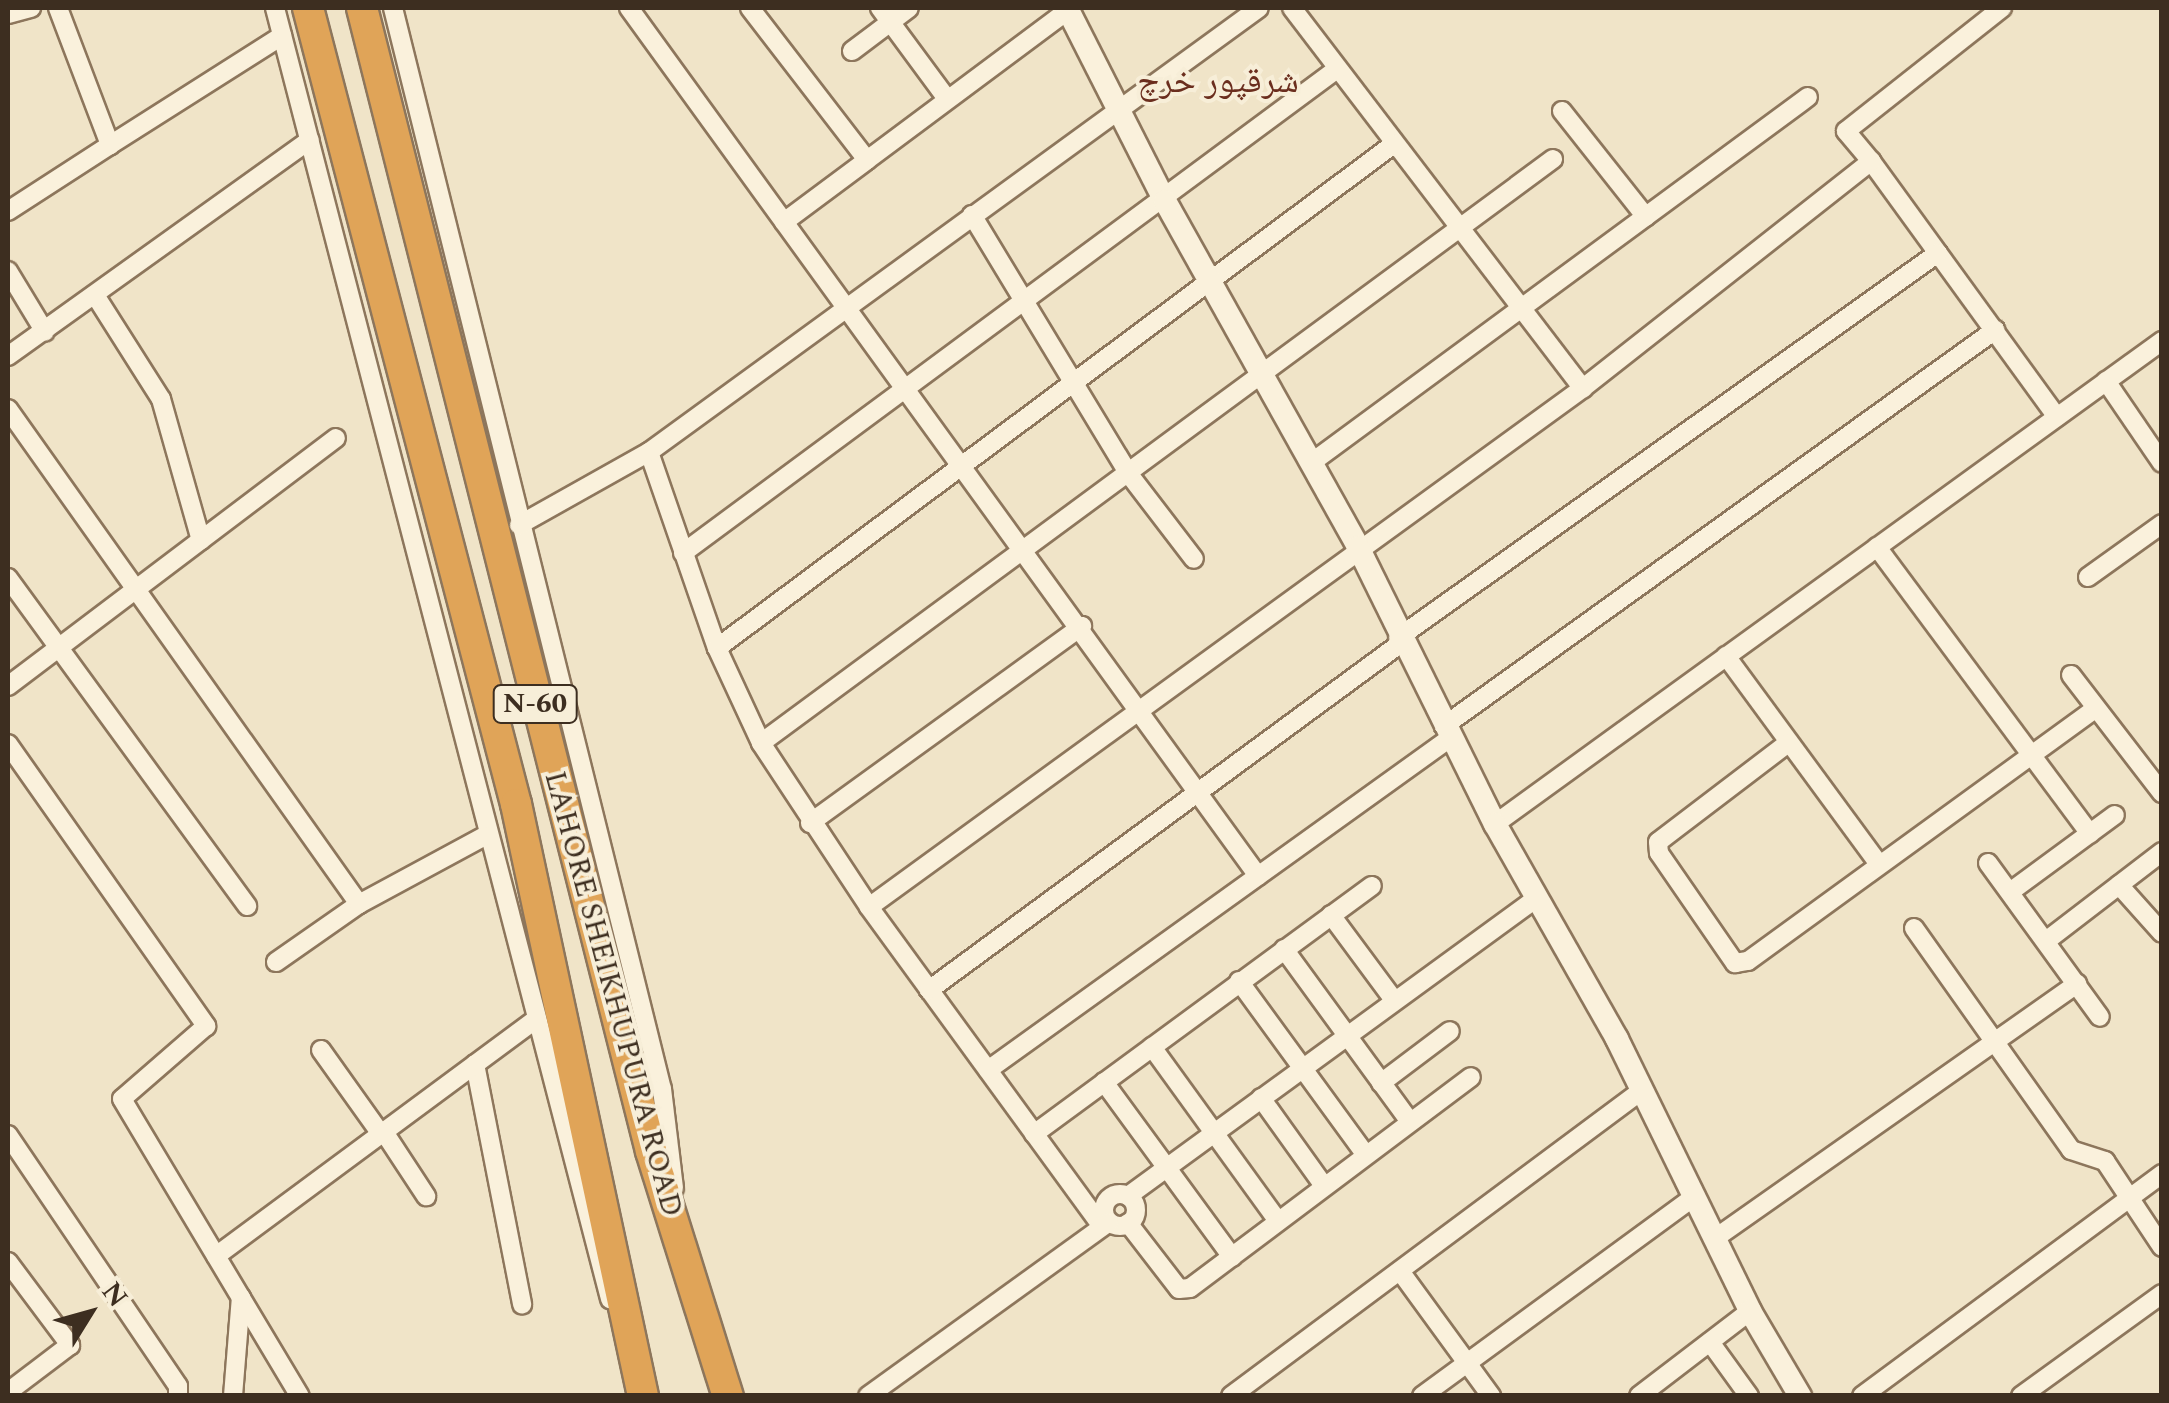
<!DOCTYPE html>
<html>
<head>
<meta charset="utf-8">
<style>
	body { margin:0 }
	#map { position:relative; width:2169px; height:1403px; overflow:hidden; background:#f0e4c8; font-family:Spectral,"Noto Naskh Arabic",serif }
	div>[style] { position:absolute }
	.roads { filter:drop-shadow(2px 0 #8d765c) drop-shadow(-2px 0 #8d765c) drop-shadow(0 2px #8d765c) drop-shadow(0 -2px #8d765c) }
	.street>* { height:18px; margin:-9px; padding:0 9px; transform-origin:9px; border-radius:9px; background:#faf1dc }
	.street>.ring { margin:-9px; padding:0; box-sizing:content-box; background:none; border:18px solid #faf1dc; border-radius:50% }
	.secondary>* { height:22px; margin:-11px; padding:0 11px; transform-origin:11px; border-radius:11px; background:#faf1dc }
	.highway>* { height:30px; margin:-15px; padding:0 15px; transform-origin:15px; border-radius:15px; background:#e0a458 }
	span { translate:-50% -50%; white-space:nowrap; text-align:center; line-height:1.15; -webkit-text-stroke:8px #f7eed8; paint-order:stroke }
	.shield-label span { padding:2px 8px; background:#f7eed8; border:2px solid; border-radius:8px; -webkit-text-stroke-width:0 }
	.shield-label { font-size:28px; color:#3d2e20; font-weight:700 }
	.street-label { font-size:30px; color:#3d2e20 }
	.quarter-label { font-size:35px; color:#6b2e1e }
	.frame { position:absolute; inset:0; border:10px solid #3d2e20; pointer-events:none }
	.north { position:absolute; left:40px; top:1263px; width:100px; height:100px; -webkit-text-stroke:8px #f7eed8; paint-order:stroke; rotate:53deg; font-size:28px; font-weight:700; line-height:40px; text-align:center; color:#3d2e20 }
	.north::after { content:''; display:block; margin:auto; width:35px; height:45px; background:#3d2e20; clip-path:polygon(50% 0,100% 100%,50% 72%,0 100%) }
</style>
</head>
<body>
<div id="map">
	<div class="roads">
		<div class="street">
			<i style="left:58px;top:8px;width:147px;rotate:69.2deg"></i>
			<i style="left:110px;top:145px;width:204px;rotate:-32.4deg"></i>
			<i style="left:275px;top:8px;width:1334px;rotate:75.45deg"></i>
			<i style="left:393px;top:8px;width:1114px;rotate:76.03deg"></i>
			<i style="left:662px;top:1089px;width:100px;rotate:83.1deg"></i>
			<i style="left:629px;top:8px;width:1072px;rotate:54.07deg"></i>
			<i style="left:750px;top:8px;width:192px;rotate:52.4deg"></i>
			<i style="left:880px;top:8px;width:113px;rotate:53.6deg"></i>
			<i style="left:1292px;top:8px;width:479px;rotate:52.6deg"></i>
			<i style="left:8px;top:14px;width:24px;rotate:-15deg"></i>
			<i style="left:852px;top:51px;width:71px;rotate:-37deg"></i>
			<i style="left:1562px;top:111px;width:135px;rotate:51.6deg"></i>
			<i style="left:1871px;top:161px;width:316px;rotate:54deg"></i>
			<i style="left:8px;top:211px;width:121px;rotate:-32.9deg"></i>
			<i style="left:972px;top:215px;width:301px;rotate:58.8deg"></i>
			<i style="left:1128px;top:473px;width:108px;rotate:52.5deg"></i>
			<i style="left:784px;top:222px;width:358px;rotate:-36.7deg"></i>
			<i style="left:8px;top:271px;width:71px;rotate:58.8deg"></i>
			<i style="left:95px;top:295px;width:123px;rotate:57.6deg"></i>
			<i style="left:161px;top:399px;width:147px;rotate:74.2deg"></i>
			<i style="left:8px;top:356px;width:371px;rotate:-35.6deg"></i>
			<i style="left:2106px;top:381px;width:99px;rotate:55.7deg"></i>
			<i style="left:8px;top:409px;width:607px;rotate:54.66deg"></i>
			<i style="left:649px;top:452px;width:207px;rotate:70.9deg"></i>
			<i style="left:717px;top:648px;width:105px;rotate:65.1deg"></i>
			<i style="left:761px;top:743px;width:196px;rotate:56.6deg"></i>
			<i style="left:869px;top:907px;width:395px;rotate:53.9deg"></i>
			<i style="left:1311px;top:463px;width:617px;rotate:-36.37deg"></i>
			<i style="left:519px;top:525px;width:149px;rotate:-29.3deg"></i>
			<i style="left:649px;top:452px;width:754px;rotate:-36.05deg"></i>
			<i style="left:1877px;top:547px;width:357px;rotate:53.4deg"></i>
			<i style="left:683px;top:553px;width:814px;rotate:-36.5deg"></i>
			<i style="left:2088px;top:577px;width:91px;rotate:-35.6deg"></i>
			<i style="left:8px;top:578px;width:406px;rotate:53.9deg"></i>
			<i style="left:1398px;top:638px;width:663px;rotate:-35.49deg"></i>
			<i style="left:717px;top:648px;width:844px;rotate:-36.67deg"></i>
			<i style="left:1726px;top:656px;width:258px;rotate:53.7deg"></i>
			<i style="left:2071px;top:675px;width:149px;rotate:52.4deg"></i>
			<i style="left:8px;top:686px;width:411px;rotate:-37.1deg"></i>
			<i style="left:1444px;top:726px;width:679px;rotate:-35.7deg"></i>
			<i style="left:761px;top:743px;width:984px;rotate:-36.4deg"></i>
			<i style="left:1788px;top:743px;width:163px;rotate:142.7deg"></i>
			<i style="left:1658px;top:842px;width:11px;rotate:85deg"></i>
			<i style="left:1659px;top:853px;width:134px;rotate:55.4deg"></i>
			<i style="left:1735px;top:963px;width:13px;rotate:-9deg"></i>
			<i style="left:1748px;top:961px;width:430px;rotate:-36deg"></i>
			<i style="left:8px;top:744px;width:345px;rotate:54.9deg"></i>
			<i style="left:206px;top:1026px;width:111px;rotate:139deg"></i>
			<i style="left:122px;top:1099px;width:346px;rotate:59.1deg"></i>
			<i style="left:810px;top:823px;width:336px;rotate:-35.9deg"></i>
			<i style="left:1495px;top:824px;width:824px;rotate:-35.91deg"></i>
			<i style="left:1988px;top:863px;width:190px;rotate:54deg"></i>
			<i style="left:2119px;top:885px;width:64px;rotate:48.1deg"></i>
			<i style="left:2010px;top:892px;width:130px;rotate:-36.3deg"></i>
			<i style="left:869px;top:907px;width:883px;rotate:-36.01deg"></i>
			<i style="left:1583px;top:388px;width:367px;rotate:-38.2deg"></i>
			<i style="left:1871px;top:161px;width:39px;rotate:-130deg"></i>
			<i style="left:1846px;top:131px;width:199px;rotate:-38.3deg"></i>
			<i style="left:1331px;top:915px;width:106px;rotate:53.5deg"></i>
			<i style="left:1914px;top:928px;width:272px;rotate:54.7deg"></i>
			<i style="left:2071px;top:1150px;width:36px;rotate:18deg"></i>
			<i style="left:2105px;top:1161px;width:103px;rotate:56.5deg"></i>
			<i style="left:2046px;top:941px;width:146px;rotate:-37.5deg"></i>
			<i style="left:1284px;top:949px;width:214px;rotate:53.9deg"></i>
			<i style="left:276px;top:962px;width:101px;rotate:-34.9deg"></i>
			<i style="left:359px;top:904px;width:143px;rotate:-28.4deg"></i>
			<i style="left:1239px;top:981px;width:214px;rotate:53.9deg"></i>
			<i style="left:929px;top:990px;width:586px;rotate:-36.32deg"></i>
			<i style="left:1152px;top:1047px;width:215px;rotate:54.1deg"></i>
			<i style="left:321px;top:1050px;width:103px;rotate:54.5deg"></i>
			<i style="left:475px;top:1064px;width:245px;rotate:78.9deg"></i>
			<i style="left:988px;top:1070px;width:569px;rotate:-35.7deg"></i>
			<i style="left:1104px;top:1082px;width:217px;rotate:53.8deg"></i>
			<i style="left:1381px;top:1083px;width:86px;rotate:-37deg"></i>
			<i style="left:1261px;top:1098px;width:108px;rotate:54.4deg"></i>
			<i style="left:384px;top:1132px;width:77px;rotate:56.7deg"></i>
			<i style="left:1034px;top:1134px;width:419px;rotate:-36.3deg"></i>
			<i style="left:8px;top:1135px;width:303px;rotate:55.9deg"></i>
			<i style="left:178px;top:1386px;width:10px;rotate:90deg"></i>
			<i class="ring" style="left:1104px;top:1194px;width:14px;height:14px"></i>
			<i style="left:1128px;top:1196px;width:502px;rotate:-36.09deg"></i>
			<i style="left:1128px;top:1223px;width:83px;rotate:52.3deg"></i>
			<i style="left:1179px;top:1289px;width:11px;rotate:-5deg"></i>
			<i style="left:1190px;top:1288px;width:351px;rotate:-36.9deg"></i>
			<i style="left:1714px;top:1239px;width:444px;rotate:-35.1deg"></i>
			<i style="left:216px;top:1256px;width:395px;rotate:-36.5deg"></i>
			<i style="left:8px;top:1262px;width:104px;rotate:53.2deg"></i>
			<i style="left:70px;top:1345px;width:78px;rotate:142.8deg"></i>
			<i style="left:1400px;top:1271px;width:155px;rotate:53.9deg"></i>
			<i style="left:1710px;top:1342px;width:67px;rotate:54.2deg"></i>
			<i style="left:233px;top:1396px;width:99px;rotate:-85.4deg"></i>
			<i style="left:868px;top:1396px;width:297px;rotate:-35.8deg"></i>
			<i style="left:1231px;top:1396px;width:511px;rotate:-36.65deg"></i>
			<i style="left:1422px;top:1396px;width:336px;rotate:-36.2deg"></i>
			<i style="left:1639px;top:1396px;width:140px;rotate:-37.4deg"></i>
			<i style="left:1862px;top:1396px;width:373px;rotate:-36.5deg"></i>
			<i style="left:2021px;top:1396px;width:174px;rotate:-35.9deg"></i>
		</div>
		<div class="secondary">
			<i style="left:1067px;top:8px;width:216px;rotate:63.1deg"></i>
			<i style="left:1165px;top:201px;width:396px;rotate:60.8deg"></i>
			<i style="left:1358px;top:547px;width:309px;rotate:63.7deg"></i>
			<i style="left:1495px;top:824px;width:247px;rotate:60.4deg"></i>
			<i style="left:1617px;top:1039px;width:303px;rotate:63.9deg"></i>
			<i style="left:1750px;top:1311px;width:99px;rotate:59.5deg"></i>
		</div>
		<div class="highway">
			<i style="left:308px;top:8px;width:823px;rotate:75.36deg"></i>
			<i style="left:516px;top:804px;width:605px;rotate:77.89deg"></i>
			<i style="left:362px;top:8px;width:1179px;rotate:75.81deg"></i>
			<i style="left:651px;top:1151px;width:257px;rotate:72.6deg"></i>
		</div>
	</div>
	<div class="shield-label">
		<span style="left:535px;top:704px">N-60</span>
	</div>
	<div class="street-label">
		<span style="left:613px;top:994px;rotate:75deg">LAHORE SHEIKHUPURA ROAD</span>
	</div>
	<div class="quarter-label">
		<span style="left:1218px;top:82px">شرقپور خرچ</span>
	</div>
	<div class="frame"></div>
	<div class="north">N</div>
</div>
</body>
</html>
